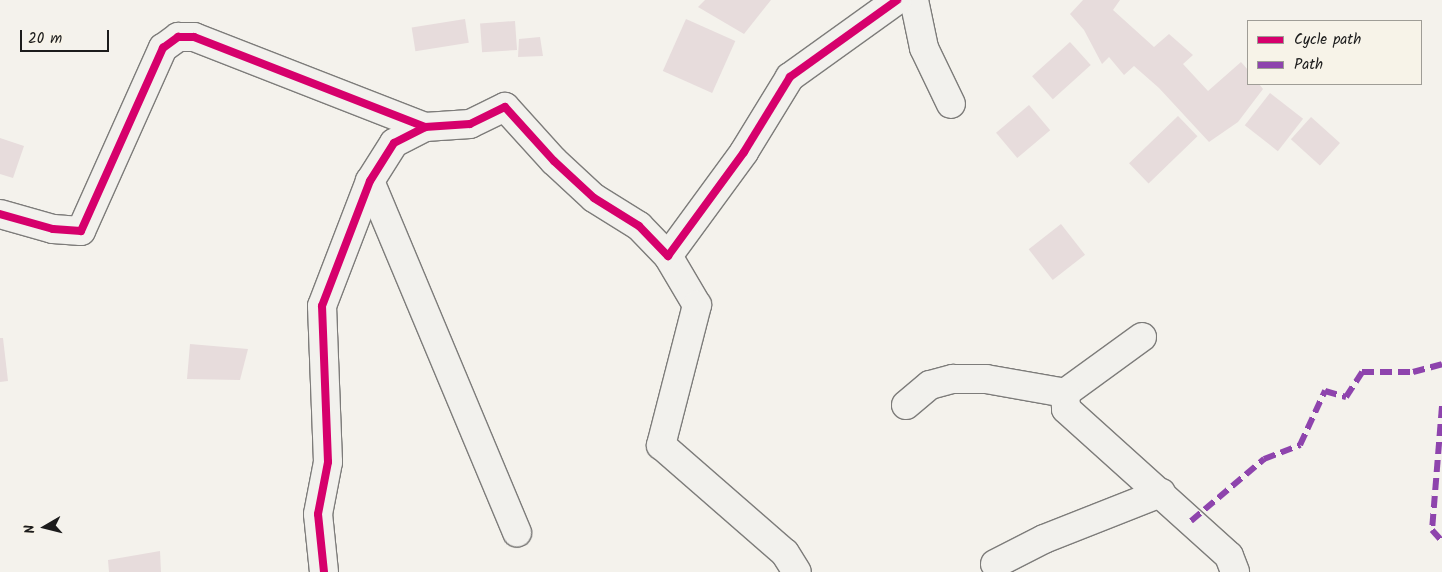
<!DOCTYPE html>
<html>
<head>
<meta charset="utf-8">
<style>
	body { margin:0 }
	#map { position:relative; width:1442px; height:572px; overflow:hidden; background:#f4f2ec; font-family:Kalam,sans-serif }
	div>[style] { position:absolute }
	.building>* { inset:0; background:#e7dcdc; transform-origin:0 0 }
	.roads { filter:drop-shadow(1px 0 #7d7c7a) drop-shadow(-1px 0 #7d7c7a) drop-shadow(0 1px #7d7c7a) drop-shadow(0 -1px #7d7c7a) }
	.street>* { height:28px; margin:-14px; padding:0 14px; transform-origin:14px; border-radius:14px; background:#f2f1ed }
	.quiet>* { height:6px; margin-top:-3px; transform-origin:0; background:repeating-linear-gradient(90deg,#8e44ad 0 12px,transparent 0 18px) }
	.cycleway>* { height:8px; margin:-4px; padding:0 4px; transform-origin:4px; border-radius:4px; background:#d6006c }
	span { translate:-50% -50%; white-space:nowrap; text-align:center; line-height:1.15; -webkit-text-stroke:5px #f7f3e8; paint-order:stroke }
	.legend { position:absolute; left:1247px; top:20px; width:175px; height:65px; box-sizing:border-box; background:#f7f3e8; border:1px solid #9f9d96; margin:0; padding:6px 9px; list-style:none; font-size:15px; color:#1c1c1c }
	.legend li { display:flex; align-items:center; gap:10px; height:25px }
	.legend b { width:25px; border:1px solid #9f9d96 }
	.north { position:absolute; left:20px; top:502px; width:50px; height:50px; -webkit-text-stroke:4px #f7f3e8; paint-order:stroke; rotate:262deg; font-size:14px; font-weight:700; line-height:20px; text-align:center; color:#1c1c1c }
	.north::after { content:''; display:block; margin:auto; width:18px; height:22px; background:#1c1c1c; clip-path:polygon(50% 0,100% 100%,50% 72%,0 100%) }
	.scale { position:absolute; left:20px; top:30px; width:89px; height:22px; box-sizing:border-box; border:2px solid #1c1c1c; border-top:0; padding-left:6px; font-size:15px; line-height:18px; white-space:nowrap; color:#1c1c1c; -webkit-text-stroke:4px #f7f3e8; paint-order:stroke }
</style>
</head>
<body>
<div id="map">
	<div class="building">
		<i style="clip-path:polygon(705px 0,771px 0,744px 34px,698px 7px)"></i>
		<i style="clip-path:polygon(1083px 0,1120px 0,1113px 10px,1154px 47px,1169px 34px,1193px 55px,1183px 64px,1208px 91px,1241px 62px,1248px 70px,1248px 84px,1259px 84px,1263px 89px,1238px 122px,1209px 142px,1159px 88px,1134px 66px,1124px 75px,1109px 57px,1102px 64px,1084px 30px,1070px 14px)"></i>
		<i style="left:465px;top:19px;width:24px;height:54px;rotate:81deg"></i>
		<i style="left:686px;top:19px;width:54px;height:57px;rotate:24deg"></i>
		<i style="left:515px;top:21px;width:29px;height:35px;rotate:86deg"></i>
		<i style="clip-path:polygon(540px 37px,543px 56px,518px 57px,519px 39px)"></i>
		<i style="left:1070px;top:42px;width:31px;height:51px;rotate:48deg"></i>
		<i style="left:1270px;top:93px;width:42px;height:41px;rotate:38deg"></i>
		<i style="left:1029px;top:105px;width:33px;height:43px;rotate:50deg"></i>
		<i style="left:1178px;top:116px;width:28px;height:68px;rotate:46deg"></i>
		<i style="left:1311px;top:117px;width:39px;height:30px;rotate:42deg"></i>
		<i style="clip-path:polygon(0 138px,24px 146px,13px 178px,0 174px)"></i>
		<i style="left:1061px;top:224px;width:39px;height:41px;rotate:52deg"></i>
		<i style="clip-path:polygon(0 338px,3px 338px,8px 381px,0 382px)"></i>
		<i style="clip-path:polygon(190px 344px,248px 349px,240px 380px,187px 379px)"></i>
		<i style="clip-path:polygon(160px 551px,161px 572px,109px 572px,108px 560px)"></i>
	</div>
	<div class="roads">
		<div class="street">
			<i style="left:914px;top:0;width:49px;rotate:78.2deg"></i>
			<i style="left:924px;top:48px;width:62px;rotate:64.3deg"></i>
			<i style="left:370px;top:181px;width:381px;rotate:67.3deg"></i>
			<i style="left:0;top:214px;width:55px;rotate:15.8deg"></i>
			<i style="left:53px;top:229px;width:28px;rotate:4deg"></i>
			<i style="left:81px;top:231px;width:201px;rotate:-65.9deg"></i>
			<i style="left:163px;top:48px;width:19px;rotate:-36deg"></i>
			<i style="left:178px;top:37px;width:16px"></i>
			<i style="left:194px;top:37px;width:248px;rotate:21.3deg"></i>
			<i style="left:425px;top:127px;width:45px;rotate:-3.8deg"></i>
			<i style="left:470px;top:124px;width:39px;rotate:-26deg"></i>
			<i style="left:505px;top:107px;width:73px;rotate:47.8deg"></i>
			<i style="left:554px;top:161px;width:54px;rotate:42.8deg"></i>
			<i style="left:594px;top:198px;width:53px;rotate:31.9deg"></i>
			<i style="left:639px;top:226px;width:42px;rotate:46deg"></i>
			<i style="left:668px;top:256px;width:129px;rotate:-53.8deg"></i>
			<i style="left:744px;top:152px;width:88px;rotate:-58.5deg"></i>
			<i style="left:790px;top:77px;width:132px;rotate:-35.7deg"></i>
			<i style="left:668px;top:256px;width:57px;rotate:59.4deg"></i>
			<i style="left:697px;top:305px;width:145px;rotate:104.4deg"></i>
			<i style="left:661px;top:445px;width:164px;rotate:41.1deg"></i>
			<i style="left:785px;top:553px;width:22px;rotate:58deg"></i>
			<i style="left:1142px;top:337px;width:95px;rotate:144deg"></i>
			<i style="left:1065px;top:393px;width:16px;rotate:86deg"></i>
			<i style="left:1066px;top:409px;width:219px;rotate:42deg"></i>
			<i style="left:1229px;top:556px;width:17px;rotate:69deg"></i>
			<i style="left:906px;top:405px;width:31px;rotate:-40deg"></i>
			<i style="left:930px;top:385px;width:24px;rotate:-15deg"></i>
			<i style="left:953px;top:379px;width:33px"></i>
			<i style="left:986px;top:379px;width:80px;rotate:10deg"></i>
			<i style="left:995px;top:564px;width:55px;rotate:-27deg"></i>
			<i style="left:1044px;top:539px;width:126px;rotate:-21.5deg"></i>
			<i style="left:324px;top:572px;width:58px;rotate:-95.9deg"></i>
			<i style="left:318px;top:514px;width:53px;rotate:-79.1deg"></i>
			<i style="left:328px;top:462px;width:156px;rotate:-92.2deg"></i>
			<i style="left:322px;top:306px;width:134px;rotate:-69deg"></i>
			<i style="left:370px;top:181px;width:45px;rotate:-57.7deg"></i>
			<i style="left:394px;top:143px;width:35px;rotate:-27deg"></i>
		</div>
	</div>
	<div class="quiet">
		<i style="left:1442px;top:406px;width:124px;rotate:94.6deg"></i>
		<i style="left:1432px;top:530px;width:15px;rotate:48deg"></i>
		<i style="left:1191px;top:521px;width:96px;rotate:-40.3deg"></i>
		<i style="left:1264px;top:459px;width:39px;rotate:-21deg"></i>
		<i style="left:1300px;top:445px;width:60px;rotate:-65.2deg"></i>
		<i style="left:1325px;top:391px;width:22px;rotate:16deg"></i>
		<i style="left:1346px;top:397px;width:30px;rotate:-57deg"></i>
		<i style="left:1362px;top:372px;width:51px"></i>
		<i style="left:1413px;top:372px;width:30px;rotate:-15deg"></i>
	</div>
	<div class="cycleway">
		<i style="left:0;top:214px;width:55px;rotate:15.8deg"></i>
		<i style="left:53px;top:229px;width:28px;rotate:4deg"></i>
		<i style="left:81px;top:231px;width:201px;rotate:-65.9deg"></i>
		<i style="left:163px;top:48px;width:19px;rotate:-36deg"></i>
		<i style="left:178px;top:37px;width:16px"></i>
		<i style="left:194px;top:37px;width:248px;rotate:21.3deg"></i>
		<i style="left:425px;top:127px;width:45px;rotate:-3.8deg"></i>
		<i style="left:470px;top:124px;width:39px;rotate:-26deg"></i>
		<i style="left:505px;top:107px;width:73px;rotate:47.8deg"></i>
		<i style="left:554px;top:161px;width:54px;rotate:42.8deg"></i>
		<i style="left:594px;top:198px;width:53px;rotate:31.9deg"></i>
		<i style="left:639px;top:226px;width:42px;rotate:46deg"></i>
		<i style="left:668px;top:256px;width:129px;rotate:-53.8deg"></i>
		<i style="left:744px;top:152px;width:88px;rotate:-58.5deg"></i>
		<i style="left:790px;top:77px;width:132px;rotate:-35.7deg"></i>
		<i style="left:324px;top:572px;width:58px;rotate:-95.9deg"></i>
		<i style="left:318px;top:514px;width:53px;rotate:-79.1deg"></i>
		<i style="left:328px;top:462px;width:156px;rotate:-92.2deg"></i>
		<i style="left:322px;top:306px;width:134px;rotate:-69deg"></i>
		<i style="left:370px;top:181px;width:45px;rotate:-57.7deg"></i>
		<i style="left:394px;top:143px;width:35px;rotate:-27deg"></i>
	</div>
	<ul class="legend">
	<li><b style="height:6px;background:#d6006c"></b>Cycle path</li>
	<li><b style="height:6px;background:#8e44ad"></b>Path</li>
	</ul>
	<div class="north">N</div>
	<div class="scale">20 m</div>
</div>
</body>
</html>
